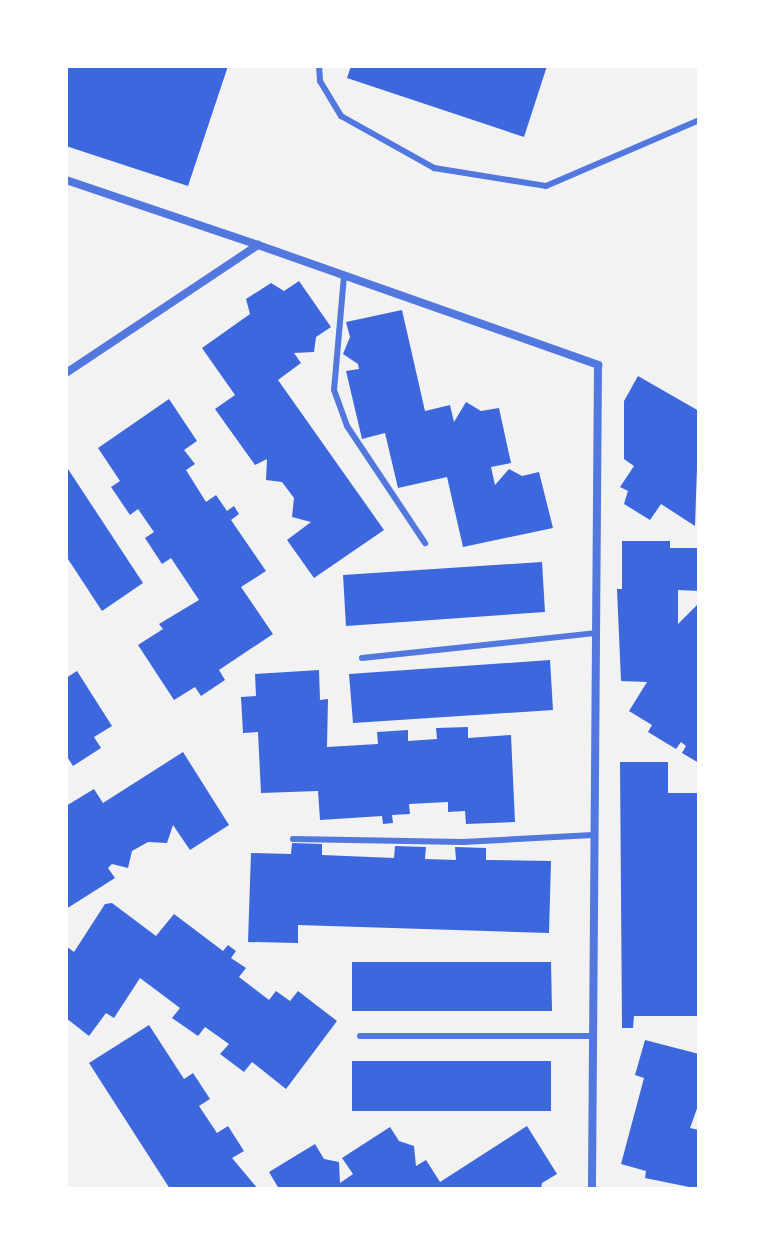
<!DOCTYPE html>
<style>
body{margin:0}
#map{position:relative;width:765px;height:1255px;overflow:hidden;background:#f2f2f2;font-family:Inter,sans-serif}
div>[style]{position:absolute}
.building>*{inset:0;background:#3d67dc}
.service>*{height:6px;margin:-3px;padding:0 3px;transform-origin:3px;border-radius:3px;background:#5277de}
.minor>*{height:8px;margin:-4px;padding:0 4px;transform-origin:4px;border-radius:4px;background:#5277de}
span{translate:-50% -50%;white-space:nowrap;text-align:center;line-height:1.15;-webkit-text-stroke:7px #fff;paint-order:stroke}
.frame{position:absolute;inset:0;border:68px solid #fff;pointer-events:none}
</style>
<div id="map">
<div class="building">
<i style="clip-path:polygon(66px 66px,228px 66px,188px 186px,66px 146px)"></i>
<i style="clip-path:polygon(351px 66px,547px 66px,524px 137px,347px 78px)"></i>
<i style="clip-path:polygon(299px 281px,331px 327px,316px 337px,314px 352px,294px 353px,301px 363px,278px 380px,384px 530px,314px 578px,287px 540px,311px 522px,292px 517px,294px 498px,282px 482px,266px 480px,267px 459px,255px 465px,215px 409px,235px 395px,202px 348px,250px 314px,246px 299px,271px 283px,284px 291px)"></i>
<i style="clip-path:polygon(402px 310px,425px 411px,450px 405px,454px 422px,466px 402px,481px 411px,499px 408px,511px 463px,491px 467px,495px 485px,509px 469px,522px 476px,539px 472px,553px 528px,463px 547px,447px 477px,398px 488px,385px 433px,362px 439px,346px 371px,359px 369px,358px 364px,343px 354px,350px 337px,346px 322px)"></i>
<i style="clip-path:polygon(638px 376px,699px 411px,695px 526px,661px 504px,650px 520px,624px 504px,628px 491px,620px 487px,634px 466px,624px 459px,624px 401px)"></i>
<i style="clip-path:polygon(169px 399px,197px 441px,184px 450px,195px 464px,186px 470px,206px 502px,216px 495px,227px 511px,234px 506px,239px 514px,231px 520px,266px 571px,241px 587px,273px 634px,219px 670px,225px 680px,201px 696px,195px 687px,174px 700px,138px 645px,163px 629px,159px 624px,199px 600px,171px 558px,162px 564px,145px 538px,154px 532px,138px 509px,130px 515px,111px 487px,120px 481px,98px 448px)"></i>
<i style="clip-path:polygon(66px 466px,143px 583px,102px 611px,66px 556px)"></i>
<i style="clip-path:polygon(622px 541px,670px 541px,670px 548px,699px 548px,699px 591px,678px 590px,678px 624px,699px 603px,699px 763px,682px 753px,686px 746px,681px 742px,676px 749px,648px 732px,652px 725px,629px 711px,647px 682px,621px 681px,617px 589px,622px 589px)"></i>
<i style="clip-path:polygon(542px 562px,545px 612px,346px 626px,343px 575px)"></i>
<i style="clip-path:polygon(550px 660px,553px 710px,353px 723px,349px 674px)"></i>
<i style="clip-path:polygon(319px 670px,320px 700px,328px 699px,327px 747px,378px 744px,377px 732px,408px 730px,408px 741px,437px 739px,436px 728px,468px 727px,468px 738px,511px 735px,515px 822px,466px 824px,465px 811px,448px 812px,448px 802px,409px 804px,410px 814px,392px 815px,393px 823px,383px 824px,382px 816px,320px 820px,318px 791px,261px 793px,258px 732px,243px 733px,241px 697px,256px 696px,255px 674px)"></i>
<i style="clip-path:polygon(77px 671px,112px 726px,94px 737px,101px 748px,73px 766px,66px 755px,66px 678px)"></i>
<i style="clip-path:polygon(183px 752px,229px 825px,190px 850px,173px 825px,167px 843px,148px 842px,132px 851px,128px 868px,112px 864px,108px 868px,115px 878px,66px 909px,66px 806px,94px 789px,103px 803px)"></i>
<i style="clip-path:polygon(620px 762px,668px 762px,668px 793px,699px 793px,699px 1016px,634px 1016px,633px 1028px,622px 1028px)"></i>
<i style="clip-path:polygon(292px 843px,322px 844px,322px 855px,394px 858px,395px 846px,426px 847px,425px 859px,456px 860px,455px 847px,486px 848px,486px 860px,551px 861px,549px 933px,298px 925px,298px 943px,248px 942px,251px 853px,291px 854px)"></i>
<i style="clip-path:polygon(112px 903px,156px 936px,174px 914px,223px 951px,228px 945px,236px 951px,231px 958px,246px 968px,239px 977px,269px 1000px,276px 991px,290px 1001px,298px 991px,337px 1021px,286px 1089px,252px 1062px,244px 1072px,220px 1054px,229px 1044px,205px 1027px,198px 1036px,172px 1018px,180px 1008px,140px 978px,114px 1018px,106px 1013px,89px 1036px,66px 1018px,66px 946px,74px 952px,105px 904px)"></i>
<i style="clip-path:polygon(352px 962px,551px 962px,552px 1011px,352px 1011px)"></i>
<i style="clip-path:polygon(149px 1025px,184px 1079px,193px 1073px,210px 1099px,199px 1106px,217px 1133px,228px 1126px,244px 1151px,232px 1158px,258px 1189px,170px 1189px,89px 1063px)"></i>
<i style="clip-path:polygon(645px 1040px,699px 1054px,699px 1103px,690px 1128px,699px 1130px,699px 1189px,645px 1178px,646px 1171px,621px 1164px,644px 1078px,635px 1075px)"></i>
<i style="clip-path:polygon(352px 1061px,551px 1061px,551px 1111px,352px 1111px)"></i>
<i style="clip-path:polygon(527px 1126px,557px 1174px,542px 1183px,541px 1189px,279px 1189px,269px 1172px,315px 1144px,324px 1159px,339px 1162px,340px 1183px,353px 1174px,342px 1158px,390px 1127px,399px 1141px,414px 1146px,416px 1166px,426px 1160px,440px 1182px)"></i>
</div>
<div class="service">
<i style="left:319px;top:66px;width:15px;rotate:86deg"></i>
<i style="left:320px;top:81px;width:41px;rotate:59deg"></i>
<i style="left:341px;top:116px;width:107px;rotate:29.2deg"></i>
<i style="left:434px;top:168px;width:113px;rotate:9.1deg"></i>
<i style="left:546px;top:186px;width:167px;rotate:-23.3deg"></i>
<i style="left:344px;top:276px;width:114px;rotate:95deg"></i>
<i style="left:334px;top:390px;width:38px;rotate:70deg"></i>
<i style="left:347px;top:426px;width:141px;rotate:56.3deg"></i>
<i style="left:362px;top:658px;width:234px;rotate:-6.1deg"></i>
<i style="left:293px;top:839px;width:170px;rotate:1deg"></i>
<i style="left:463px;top:842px;width:130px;rotate:-3.1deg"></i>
<i style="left:360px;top:1036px;width:232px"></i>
</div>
<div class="minor">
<i style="left:66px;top:180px;width:203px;rotate:18.7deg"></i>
<i style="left:66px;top:373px;width:231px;rotate:-33.7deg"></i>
<i style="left:258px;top:245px;width:361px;rotate:19.4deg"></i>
<i style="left:598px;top:365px;width:824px;rotate:90.42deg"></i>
</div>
<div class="frame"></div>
</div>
